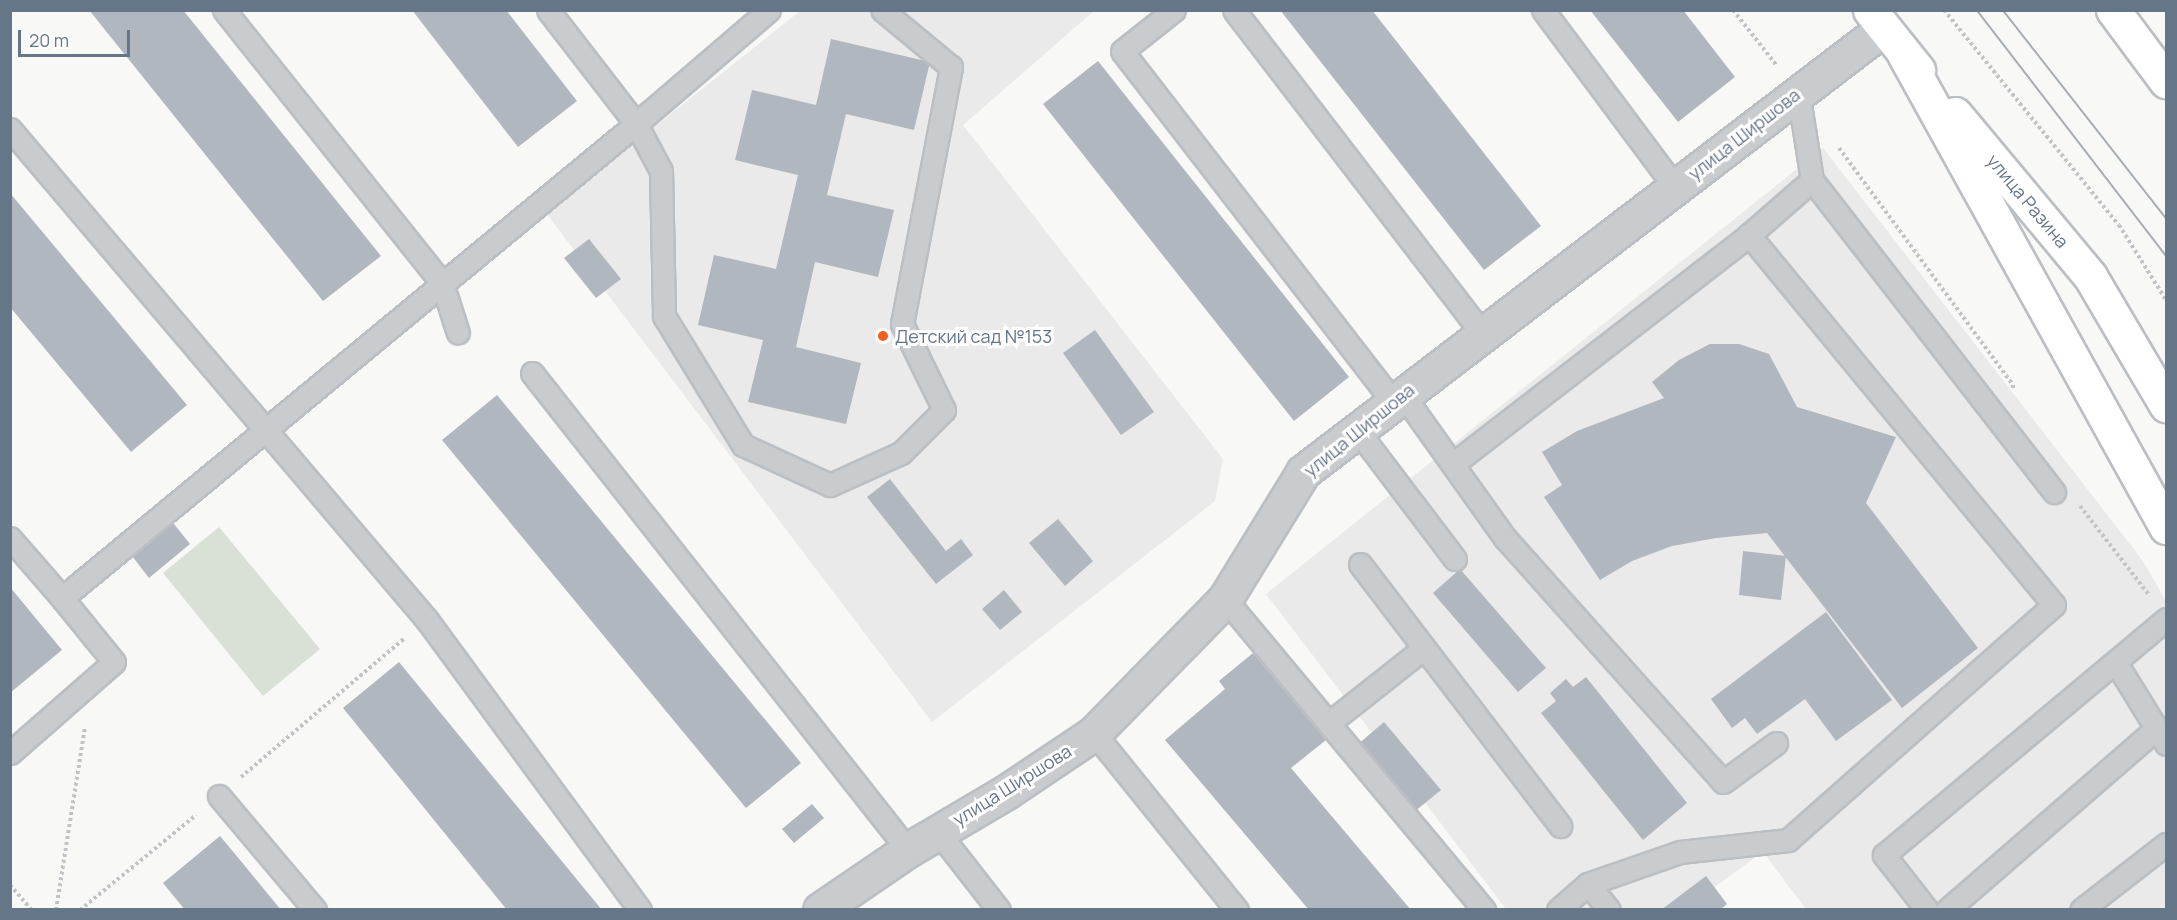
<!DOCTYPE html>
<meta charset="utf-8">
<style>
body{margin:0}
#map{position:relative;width:2177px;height:920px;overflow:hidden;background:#f8f9f6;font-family:Manrope,sans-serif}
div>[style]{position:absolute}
.built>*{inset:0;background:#e9eae9}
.green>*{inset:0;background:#d9e1d6}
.building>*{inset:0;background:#b0b7be}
.path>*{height:4px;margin-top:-2px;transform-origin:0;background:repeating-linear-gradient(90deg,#c1c3c6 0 3px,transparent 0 6px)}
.roads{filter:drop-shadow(2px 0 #bbbfc3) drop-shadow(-2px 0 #bbbfc3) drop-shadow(0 2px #bbbfc3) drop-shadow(0 -2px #bbbfc3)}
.service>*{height:21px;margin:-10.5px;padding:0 10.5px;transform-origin:10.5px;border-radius:10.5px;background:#c8cccf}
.minor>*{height:33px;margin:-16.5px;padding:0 16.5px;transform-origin:16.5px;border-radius:16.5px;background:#c8cccf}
.primary>*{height:33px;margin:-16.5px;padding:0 16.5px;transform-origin:16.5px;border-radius:16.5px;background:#fff}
.tram>*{height:1.5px;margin:-0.75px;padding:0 0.75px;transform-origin:0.75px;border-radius:0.75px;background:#a8adb4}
.dots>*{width:16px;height:16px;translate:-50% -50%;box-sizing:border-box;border:3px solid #fff;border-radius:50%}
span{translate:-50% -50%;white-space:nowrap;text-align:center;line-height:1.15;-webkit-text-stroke:6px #fff;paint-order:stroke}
.street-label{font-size:18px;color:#657689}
.poi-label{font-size:18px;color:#657689}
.left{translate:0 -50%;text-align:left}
.frame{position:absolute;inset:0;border:12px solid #657689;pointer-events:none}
.scale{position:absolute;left:18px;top:30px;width:112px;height:27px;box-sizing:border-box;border:3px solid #657689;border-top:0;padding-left:8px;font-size:18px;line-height:21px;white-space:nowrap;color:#657689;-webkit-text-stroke:4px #fff;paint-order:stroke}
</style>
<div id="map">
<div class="built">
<i style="clip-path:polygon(800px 11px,1094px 11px,963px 125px,1223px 459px,1215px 501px,932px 722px,546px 213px)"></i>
<i style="clip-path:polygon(1823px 148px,2143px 561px,2166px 601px,2166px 909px,1806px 909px,1763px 852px,1684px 909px,1506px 909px,1266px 594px)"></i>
</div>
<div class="green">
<i style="clip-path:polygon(219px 527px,320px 649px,263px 696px,163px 573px)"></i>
</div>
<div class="building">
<i style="clip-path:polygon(89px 10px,183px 10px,381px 256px,323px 301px)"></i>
<i style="clip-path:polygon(412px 10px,506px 10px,577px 101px,518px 147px)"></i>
<i style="clip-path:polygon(1280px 10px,1372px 10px,1541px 226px,1484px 270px)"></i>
<i style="clip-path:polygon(1590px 10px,1683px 10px,1735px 77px,1678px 122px)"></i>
<i style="clip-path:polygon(831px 39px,930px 62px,914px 130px,846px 114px,827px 195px,894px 210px,878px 277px,815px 262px,796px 347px,861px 363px,846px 424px,748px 402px,763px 340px,698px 325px,714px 255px,776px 269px,798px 175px,735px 160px,752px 90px,816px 105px)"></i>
<i style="clip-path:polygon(1098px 61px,1349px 377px,1294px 421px,1043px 104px)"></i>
<i style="clip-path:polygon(10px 193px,187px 405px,131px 452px,10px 307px)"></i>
<i style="clip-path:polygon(589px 239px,621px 279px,596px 298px,564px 258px)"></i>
<i style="clip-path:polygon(1095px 330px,1154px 412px,1121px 435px,1063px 353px)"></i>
<i style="clip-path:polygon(1710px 344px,1739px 344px,1769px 354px,1797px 407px,1896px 437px,1866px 503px,1978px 648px,1902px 708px,1767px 533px,1716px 538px,1672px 546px,1632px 561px,1600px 580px,1544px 497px,1562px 485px,1542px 452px,1577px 431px,1664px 398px,1652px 382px,1679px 360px)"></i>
<i style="clip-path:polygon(497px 395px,801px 763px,746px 808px,442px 440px)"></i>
<i style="clip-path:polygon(890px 479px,946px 551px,961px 539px,973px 555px,936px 584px,867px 497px)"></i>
<i style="clip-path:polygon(170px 519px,190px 544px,149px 578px,129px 552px)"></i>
<i style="clip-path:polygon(1058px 519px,1093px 561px,1065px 586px,1029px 543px)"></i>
<i style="clip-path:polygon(1743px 551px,1786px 556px,1781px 600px,1739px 595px)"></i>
<i style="clip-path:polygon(1460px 569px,1546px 668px,1518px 692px,1433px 593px)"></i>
<i style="clip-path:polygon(10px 587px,62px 650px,10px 693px)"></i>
<i style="clip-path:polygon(1004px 590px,1022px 612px,1000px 630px,982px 609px)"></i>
<i style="clip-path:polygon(1826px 612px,1892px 700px,1836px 741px,1805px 699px,1757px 734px,1745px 718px,1732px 728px,1711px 699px)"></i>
<i style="clip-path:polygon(1253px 653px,1326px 740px,1291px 768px,1411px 910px,1309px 910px,1165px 740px,1225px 689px,1219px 681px)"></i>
<i style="clip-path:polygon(399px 662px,574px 876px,602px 910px,507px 910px,343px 708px)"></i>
<i style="clip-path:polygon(1586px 677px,1687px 803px,1643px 840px,1541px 713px,1556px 701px,1550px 693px,1566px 679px,1573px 687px)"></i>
<i style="clip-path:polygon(1384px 722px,1441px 790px,1414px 812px,1357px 745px)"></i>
<i style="clip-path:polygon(812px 804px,824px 818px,794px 843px,782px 829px)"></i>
<i style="clip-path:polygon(220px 836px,245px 866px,281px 910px,185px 910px,163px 883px)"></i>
<i style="clip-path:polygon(1706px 876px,1727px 904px,1720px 910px,1661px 910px)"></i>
</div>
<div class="path">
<i style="left:1733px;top:10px;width:71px;rotate:51.8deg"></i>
<i style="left:1944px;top:10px;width:277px;rotate:50.9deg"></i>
<i style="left:2119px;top:225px;width:89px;rotate:57.9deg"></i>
<i style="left:1839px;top:148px;width:294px;rotate:53.7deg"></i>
<i style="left:2013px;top:385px;width:5px;rotate:90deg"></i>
<i style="left:2080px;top:506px;width:113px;rotate:52.2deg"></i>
<i style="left:241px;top:777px;width:214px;rotate:-40.3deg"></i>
<i style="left:10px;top:885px;width:33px;rotate:49deg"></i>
<i style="left:56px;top:910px;width:185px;rotate:-81deg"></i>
<i style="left:80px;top:910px;width:150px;rotate:-39.3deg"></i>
</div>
<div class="roads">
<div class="service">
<i style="left:224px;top:10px;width:349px;rotate:51.4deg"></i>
<i style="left:442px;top:283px;width:52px;rotate:72.3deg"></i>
<i style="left:548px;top:10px;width:144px;rotate:52.3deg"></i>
<i style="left:636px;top:124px;width:53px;rotate:62deg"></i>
<i style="left:661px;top:171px;width:145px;rotate:88.8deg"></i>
<i style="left:664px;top:316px;width:151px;rotate:58.5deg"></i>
<i style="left:743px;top:445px;width:96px;rotate:24.7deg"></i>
<i style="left:830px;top:485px;width:78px;rotate:-24.3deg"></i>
<i style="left:901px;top:453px;width:61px;rotate:-45deg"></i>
<i style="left:944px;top:410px;width:96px;rotate:-116deg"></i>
<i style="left:902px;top:324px;width:262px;rotate:-79.2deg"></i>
<i style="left:951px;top:67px;width:89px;rotate:-140.4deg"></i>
<i style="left:1174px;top:10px;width:66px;rotate:141.7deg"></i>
<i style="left:1122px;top:51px;width:443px;rotate:52.3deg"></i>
<i style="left:1234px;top:10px;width:407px;rotate:52.5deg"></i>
<i style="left:1543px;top:10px;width:221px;rotate:53.3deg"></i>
<i style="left:10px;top:129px;width:644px;rotate:49.66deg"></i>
<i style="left:427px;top:620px;width:360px;rotate:53.7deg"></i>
<i style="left:1812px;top:180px;width:395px;rotate:52.2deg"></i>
<i style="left:532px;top:373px;width:607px;rotate:51.75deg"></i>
<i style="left:1403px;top:395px;width:176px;rotate:54.5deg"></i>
<i style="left:1505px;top:538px;width:327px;rotate:48.2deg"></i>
<i style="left:1723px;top:782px;width:66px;rotate:-36.3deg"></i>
<i style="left:1357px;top:430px;width:162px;rotate:52.8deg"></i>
<i style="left:1453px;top:464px;width:374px;rotate:-37.7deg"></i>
<i style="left:1749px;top:235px;width:84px;rotate:-41.1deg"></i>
<i style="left:1812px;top:180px;width:89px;rotate:-99deg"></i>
<i style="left:10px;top:538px;width:79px;rotate:49.1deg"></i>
<i style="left:1360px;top:564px;width:330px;rotate:52.6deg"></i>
<i style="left:1225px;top:599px;width:405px;rotate:50.2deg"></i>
<i style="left:2116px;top:663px;width:95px;rotate:58.3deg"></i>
<i style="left:1329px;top:723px;width:121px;rotate:-38.3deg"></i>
<i style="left:1094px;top:733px;width:228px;rotate:51.1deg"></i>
<i style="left:10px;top:753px;width:138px;rotate:-41.2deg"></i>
<i style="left:114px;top:662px;width:82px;rotate:-129.1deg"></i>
<i style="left:62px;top:598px;width:744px;rotate:-39.55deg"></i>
<i style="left:636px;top:124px;width:175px;rotate:-40.6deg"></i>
<i style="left:219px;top:796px;width:149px;rotate:49.9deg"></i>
<i style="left:938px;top:832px;width:99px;rotate:52deg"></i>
<i style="left:1588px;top:884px;width:97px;rotate:-19.2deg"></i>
<i style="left:1680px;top:852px;width:109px;rotate:-6.3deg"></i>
<i style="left:1788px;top:840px;width:355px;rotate:-41.5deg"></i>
<i style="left:2054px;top:605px;width:480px;rotate:-129.5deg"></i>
<i style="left:1558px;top:910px;width:40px;rotate:-41deg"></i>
<i style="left:1588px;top:884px;width:33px;rotate:51deg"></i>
<i style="left:1927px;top:910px;width:70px;rotate:-128deg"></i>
<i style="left:1884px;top:855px;width:368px;rotate:-39.9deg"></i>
<i style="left:1947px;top:910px;width:276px;rotate:-40.9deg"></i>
<i style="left:2081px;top:910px;width:108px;rotate:-37.8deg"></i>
</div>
<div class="minor">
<i style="left:820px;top:910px;width:107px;rotate:-34.3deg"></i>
<i style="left:908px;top:850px;width:114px;rotate:-30.6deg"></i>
<i style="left:1006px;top:792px;width:106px;rotate:-33.8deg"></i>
<i style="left:1094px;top:733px;width:187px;rotate:-45.6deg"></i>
<i style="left:1225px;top:599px;width:149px;rotate:-58.4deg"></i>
<i style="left:1303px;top:472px;width:731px;rotate:-37.39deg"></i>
</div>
<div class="primary">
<i style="left:1870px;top:10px;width:77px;rotate:51.3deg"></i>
<i style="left:2113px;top:10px;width:89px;rotate:53.3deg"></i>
<i style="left:1904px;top:54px;width:541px;rotate:61.02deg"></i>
<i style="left:1955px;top:114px;width:211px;rotate:50.2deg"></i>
<i style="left:2090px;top:276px;width:150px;rotate:59.5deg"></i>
</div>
</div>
<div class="tram">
<i style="left:1977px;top:10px;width:309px;rotate:52.4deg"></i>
<i style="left:2003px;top:10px;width:264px;rotate:51.9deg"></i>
</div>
<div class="dots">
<i style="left:883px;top:336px;background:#f1611d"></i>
</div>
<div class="street-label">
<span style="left:1744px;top:134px;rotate:-38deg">улица Ширшова</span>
<span style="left:2028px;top:201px;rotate:50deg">улица Разина</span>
<span style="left:1359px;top:430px;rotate:-39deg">улица Ширшова</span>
<span style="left:1012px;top:785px;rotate:-32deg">улица Ширшова</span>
</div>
<div class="poi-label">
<span class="left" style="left:895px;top:336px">Детский сад №153</span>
</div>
<div class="frame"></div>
<div class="scale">20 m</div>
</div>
